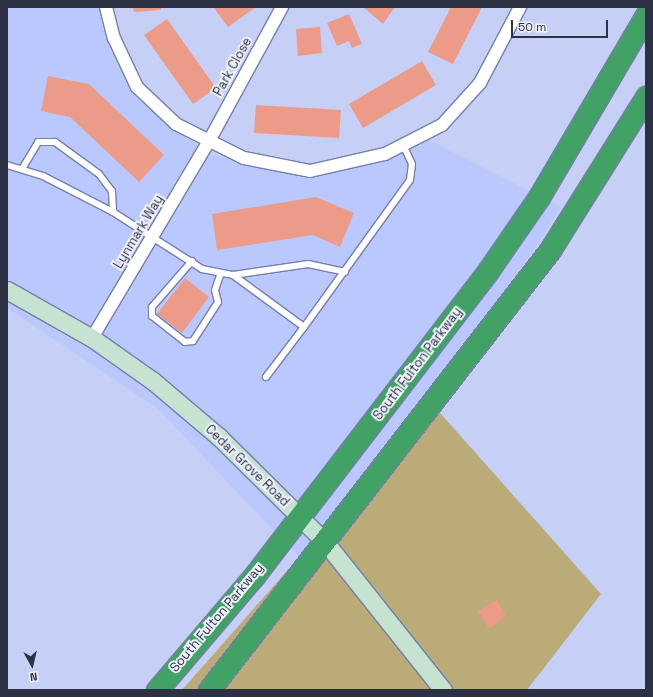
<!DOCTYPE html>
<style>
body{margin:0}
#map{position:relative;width:653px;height:697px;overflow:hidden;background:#c6d0f6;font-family:"Space Grotesk",sans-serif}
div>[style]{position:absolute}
.built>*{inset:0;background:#bac8fe}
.green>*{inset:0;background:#baab79}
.building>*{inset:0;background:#ec9b89}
.roads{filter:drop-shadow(1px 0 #747fab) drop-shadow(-1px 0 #747fab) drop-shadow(0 1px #747fab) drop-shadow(0 -1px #747fab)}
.lane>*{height:6px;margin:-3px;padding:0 3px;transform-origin:3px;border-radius:3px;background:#fff}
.street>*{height:12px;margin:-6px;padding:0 6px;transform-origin:6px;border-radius:6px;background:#fff}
.secondary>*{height:17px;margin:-8.5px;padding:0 8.5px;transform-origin:8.5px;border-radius:8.5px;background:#c6e3d1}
.highway>*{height:21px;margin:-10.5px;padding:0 10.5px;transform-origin:10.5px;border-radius:10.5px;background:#42a165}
span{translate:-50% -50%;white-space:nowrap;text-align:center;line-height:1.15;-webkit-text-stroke:4px #f0f2fc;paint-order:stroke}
.street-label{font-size:13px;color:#2c3144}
.frame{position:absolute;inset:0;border:8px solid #2c3144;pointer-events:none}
.north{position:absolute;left:12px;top:645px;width:40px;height:40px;-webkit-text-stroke:3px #f0f2fc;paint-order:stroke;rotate:172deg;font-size:11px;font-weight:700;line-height:16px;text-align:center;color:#2c3144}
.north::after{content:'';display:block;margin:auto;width:14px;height:18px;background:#2c3144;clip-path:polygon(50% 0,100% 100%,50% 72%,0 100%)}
.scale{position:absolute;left:511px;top:20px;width:97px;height:18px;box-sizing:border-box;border:2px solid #2c3144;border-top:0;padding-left:5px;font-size:12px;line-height:14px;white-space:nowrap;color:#2c3144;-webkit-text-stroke:3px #f0f2fc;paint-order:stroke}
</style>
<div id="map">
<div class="built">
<i style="clip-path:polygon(7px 7px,99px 7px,147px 94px,206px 155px,325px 168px,423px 137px,561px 207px,433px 405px,299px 557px,158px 409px,7px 308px)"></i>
</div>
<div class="green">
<i style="clip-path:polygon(433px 405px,601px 594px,527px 690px,182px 690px)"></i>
</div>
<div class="building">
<i style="clip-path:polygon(133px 7px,161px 7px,161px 10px,134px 12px)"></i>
<i style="clip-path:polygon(256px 7px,228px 27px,214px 8px,215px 7px)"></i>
<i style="clip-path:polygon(363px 7px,395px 7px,383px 24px)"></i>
<i style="clip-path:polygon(451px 7px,482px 7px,453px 64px,428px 52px)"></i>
<i style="clip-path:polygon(349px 14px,362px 44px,352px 48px,349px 41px,337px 46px,327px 23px)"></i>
<i style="clip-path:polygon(167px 19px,216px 88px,193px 104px,144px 35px)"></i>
<i style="clip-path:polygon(320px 27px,322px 53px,298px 56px,296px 29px)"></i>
<i style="clip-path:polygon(422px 61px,436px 85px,363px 128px,349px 104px)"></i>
<i style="clip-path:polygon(48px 76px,89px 84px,164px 155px,139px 182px,70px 117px,41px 111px)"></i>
<i style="clip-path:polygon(256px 105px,341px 110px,339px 138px,254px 133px)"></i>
<i style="clip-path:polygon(316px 197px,354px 213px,340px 247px,313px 235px,217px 250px,212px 214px)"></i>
<i style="clip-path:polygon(185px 278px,209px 297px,182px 333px,157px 314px)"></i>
<i style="clip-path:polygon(497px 600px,506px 616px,489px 629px,478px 611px)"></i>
</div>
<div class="roads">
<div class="lane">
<i style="left:7px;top:165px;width:38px;rotate:17deg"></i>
<i style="left:43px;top:176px;width:79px;rotate:27.2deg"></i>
<i style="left:113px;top:212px;width:106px;rotate:32.6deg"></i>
<i style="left:202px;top:269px;width:32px;rotate:11deg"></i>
<i style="left:233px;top:275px;width:88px;rotate:36.2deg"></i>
<i style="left:304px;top:327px;width:63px;rotate:127.2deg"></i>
<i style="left:22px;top:169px;width:31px;rotate:-59deg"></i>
<i style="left:38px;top:142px;width:17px"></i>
<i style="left:55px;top:142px;width:54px;rotate:36deg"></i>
<i style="left:99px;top:174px;width:21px;rotate:53deg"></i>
<i style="left:112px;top:191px;width:21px;rotate:87deg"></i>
<i style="left:192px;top:261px;width:61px;rotate:131deg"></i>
<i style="left:152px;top:307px;width:9px;rotate:90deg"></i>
<i style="left:152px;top:316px;width:42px;rotate:38.2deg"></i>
<i style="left:185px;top:342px;width:8px;rotate:-7deg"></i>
<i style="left:193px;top:341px;width:46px;rotate:-57.3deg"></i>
<i style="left:218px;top:302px;width:12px;rotate:-104deg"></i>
<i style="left:215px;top:290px;width:18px;rotate:-71deg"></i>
<i style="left:233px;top:275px;width:76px;rotate:-8.3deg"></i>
<i style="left:308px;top:264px;width:38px;rotate:12deg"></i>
<i style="left:304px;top:327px;width:181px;rotate:-54.2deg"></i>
<i style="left:410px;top:180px;width:16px;rotate:-83deg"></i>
<i style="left:412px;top:164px;width:21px;rotate:-115deg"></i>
</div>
<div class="street">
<i style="left:106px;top:7px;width:32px;rotate:76deg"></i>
<i style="left:114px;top:38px;width:54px;rotate:64.9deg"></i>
<i style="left:137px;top:87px;width:54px;rotate:43.5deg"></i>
<i style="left:176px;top:124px;width:76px;rotate:26.6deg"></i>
<i style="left:244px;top:158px;width:67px;rotate:11.1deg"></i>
<i style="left:310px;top:171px;width:77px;rotate:-12.8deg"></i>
<i style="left:385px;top:154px;width:64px;rotate:-27deg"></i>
<i style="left:442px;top:125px;width:57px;rotate:-47.9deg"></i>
<i style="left:480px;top:83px;width:86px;rotate:-62.2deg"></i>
<i style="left:92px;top:338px;width:229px;rotate:-59.3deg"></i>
<i style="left:209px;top:141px;width:153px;rotate:-61.4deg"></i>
</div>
<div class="secondary">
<i style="left:7px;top:290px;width:98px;rotate:29.5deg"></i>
<i style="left:92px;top:338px;width:75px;rotate:35.2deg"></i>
<i style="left:153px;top:381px;width:87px;rotate:40.3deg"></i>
<i style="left:219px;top:437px;width:151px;rotate:44.7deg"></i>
<i style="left:326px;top:543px;width:188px;rotate:51.5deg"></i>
</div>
<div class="highway">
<i style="left:157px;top:690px;width:150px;rotate:-49.6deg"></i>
<i style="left:254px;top:576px;width:384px;rotate:-52.5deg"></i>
<i style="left:488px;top:271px;width:90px;rotate:-55.4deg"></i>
<i style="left:539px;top:197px;width:211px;rotate:-59.5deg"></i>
<i style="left:209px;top:690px;width:557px;rotate:-52.22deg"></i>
<i style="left:550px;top:250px;width:181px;rotate:-57.9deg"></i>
</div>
</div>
<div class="street-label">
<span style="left:233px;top:67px;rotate:-61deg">Park Close</span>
<span style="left:139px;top:232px;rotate:-59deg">Lynmark Way</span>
<span style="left:418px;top:364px;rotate:-53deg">South Fulton Parkway</span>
<span style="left:247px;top:466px;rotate:44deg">Cedar Grove Road</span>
<span style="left:217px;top:618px;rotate:-50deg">South Fulton Parkway</span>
</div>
<div class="frame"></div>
<div class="north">N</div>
<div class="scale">50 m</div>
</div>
